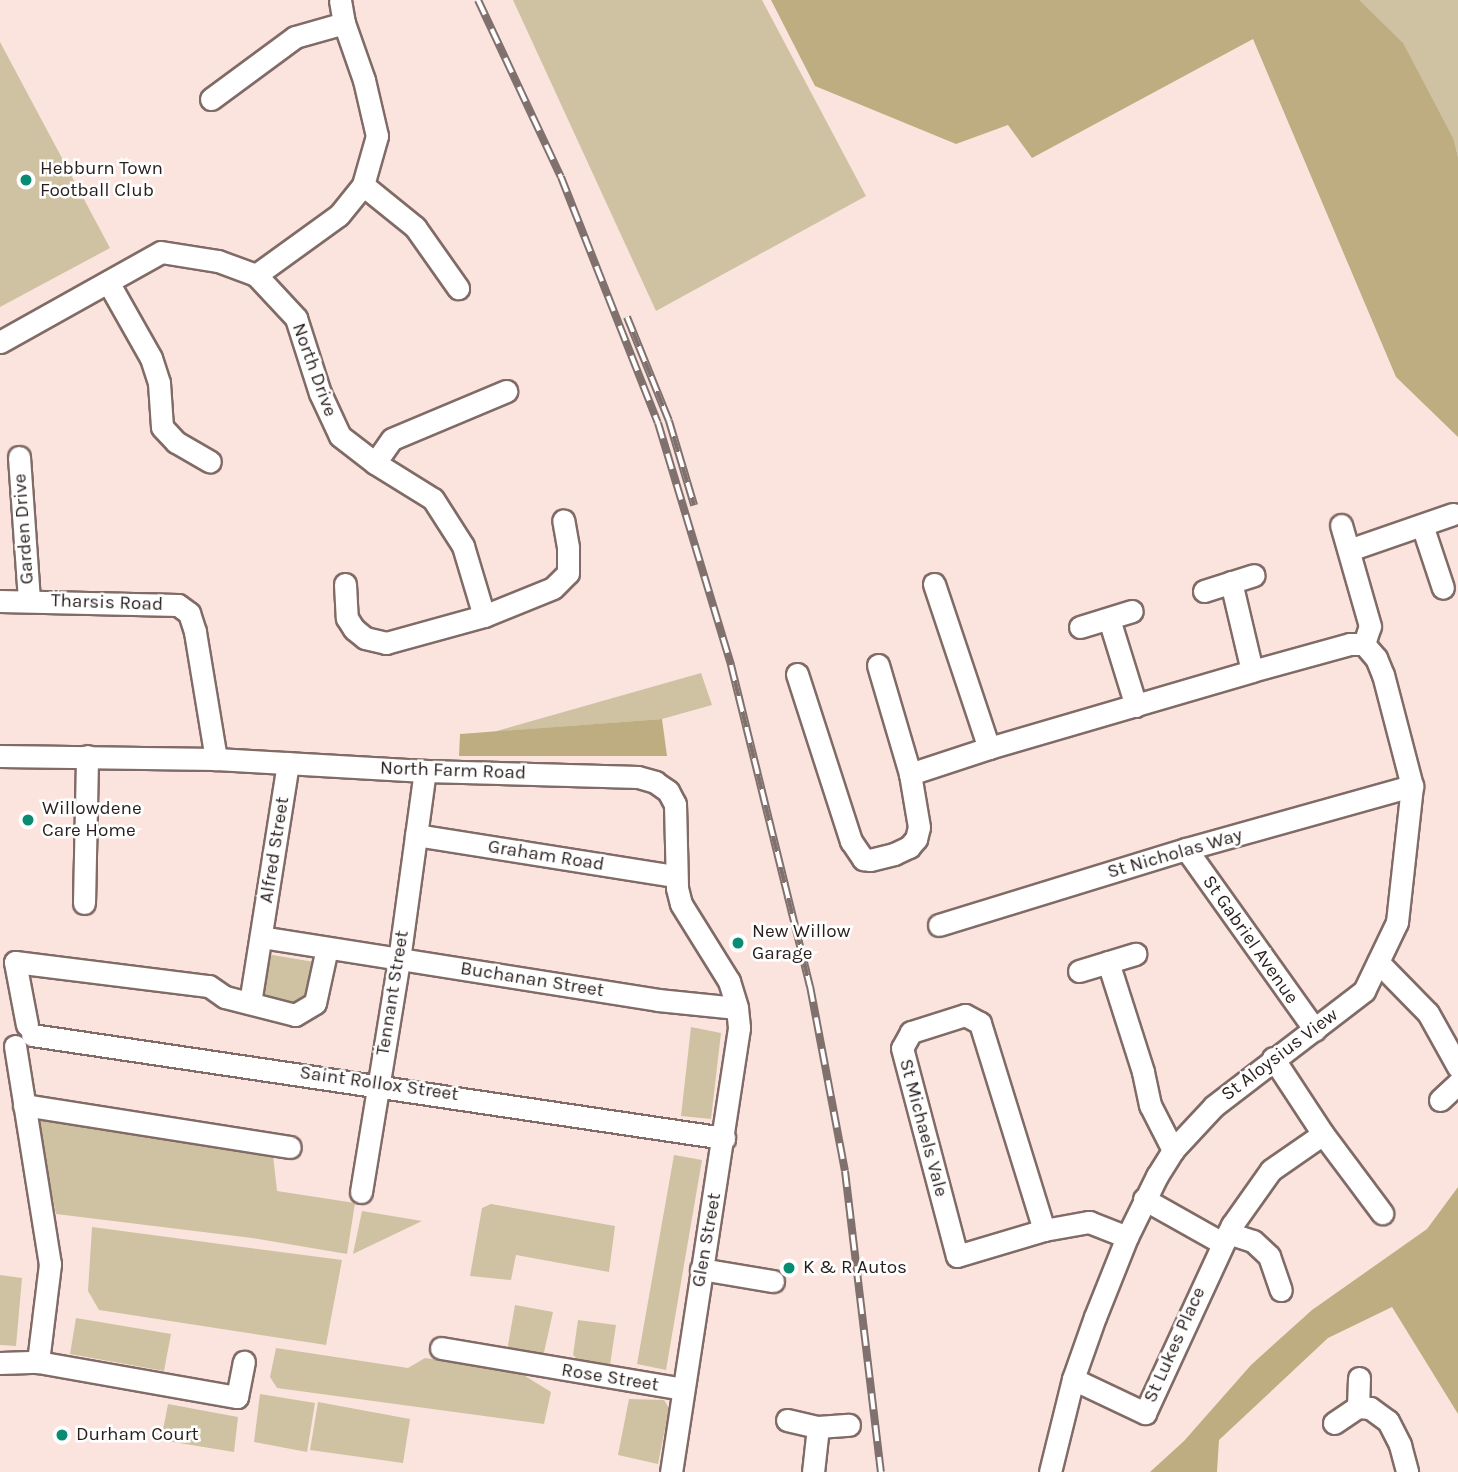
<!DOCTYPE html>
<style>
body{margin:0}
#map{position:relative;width:1458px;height:1472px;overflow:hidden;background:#fce4de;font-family:Karla,sans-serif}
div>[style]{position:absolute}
.green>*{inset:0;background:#cec2a2}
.forest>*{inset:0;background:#bead81}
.roads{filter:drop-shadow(2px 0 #806b66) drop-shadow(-2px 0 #806b66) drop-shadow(0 2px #806b66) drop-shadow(0 -2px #806b66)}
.minor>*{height:21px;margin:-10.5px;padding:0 10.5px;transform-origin:10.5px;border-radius:10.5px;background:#fff}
.rail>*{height:8px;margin-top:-4px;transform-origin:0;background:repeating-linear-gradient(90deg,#fff 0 16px,#80716e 0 32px);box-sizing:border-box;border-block:2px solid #80716e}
.dots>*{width:19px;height:19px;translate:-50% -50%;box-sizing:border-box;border:4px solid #fff;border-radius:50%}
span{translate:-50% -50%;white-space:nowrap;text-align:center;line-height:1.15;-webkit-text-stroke:5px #fff;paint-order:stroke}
.poi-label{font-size:19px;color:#281f1d}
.left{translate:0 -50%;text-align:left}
.street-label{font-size:19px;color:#281f1d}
</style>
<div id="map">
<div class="green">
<i style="clip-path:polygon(513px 0,762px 0,866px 196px,656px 311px)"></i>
<i style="clip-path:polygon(1356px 0,1458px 0,1458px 157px,1454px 140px)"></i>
<i style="clip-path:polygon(0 42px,110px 248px,0 307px)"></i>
<i style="clip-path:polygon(701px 673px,712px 705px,662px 719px,493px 732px)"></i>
<i style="clip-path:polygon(267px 954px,314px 962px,308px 995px,301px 1001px,292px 1004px,267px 997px,263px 992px,261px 987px)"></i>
<i style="clip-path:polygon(691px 1027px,721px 1033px,711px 1119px,681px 1116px)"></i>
<i style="clip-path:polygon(37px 1118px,273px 1155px,277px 1191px,355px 1203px,347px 1254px,252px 1238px,56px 1214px)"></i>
<i style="clip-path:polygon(674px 1155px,702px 1160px,666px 1370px,637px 1364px)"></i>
<i style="clip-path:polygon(491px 1204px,615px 1226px,609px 1272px,516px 1255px,511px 1280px,470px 1276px,482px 1208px)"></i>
<i style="clip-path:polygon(362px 1211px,422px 1221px,353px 1254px)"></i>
<i style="clip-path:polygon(92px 1227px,342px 1260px,326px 1345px,99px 1310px,88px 1291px)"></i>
<i style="clip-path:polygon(0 1275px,22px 1278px,16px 1346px,0 1345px)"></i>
<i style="clip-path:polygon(515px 1305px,553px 1312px,543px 1357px,507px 1351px)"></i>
<i style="clip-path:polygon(76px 1318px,171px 1334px,164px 1371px,70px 1354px)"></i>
<i style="clip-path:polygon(578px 1320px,616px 1325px,610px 1365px,581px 1363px,573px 1355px)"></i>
<i style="clip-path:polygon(276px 1348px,408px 1368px,425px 1358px,517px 1371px,551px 1392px,544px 1424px,277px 1388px,270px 1377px)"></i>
<i style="clip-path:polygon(260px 1394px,315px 1403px,307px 1452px,254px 1442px)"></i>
<i style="clip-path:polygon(629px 1399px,664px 1400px,669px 1408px,658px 1464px,618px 1455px)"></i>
<i style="clip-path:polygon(318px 1402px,410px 1419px,403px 1463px,310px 1450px)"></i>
<i style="clip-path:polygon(168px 1404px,238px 1417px,234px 1452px,161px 1440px)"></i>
</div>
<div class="forest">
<i style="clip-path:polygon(771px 0,1359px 0,1403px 43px,1454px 140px,1458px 157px,1458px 437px,1396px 377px,1253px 39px,1032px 158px,1008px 125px,956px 144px,815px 86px)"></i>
<i style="clip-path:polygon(662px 719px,667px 756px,459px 756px,460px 734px)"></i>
<i style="clip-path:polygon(1458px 1187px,1458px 1414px,1392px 1307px,1328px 1338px,1219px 1440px,1217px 1472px,1150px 1472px,1184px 1441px,1251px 1365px,1312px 1310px,1427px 1229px)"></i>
</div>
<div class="roads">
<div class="minor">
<i style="left:211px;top:99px;width:104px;rotate:-36.4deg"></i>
<i style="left:295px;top:37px;width:51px;rotate:-15.9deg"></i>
<i style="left:363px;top:185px;width:67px;rotate:38.9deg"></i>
<i style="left:415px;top:227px;width:75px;rotate:54.8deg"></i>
<i style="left:256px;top:275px;width:102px;rotate:-35.9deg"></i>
<i style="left:339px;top:215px;width:38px;rotate:-51deg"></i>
<i style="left:363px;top:185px;width:51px;rotate:-74.1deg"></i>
<i style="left:377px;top:136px;width:57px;rotate:-103.1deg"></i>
<i style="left:364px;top:80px;width:60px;rotate:-109.3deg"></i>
<i style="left:344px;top:23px;width:23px;rotate:-100deg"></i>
<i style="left:108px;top:282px;width:87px;rotate:60.5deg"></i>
<i style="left:151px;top:358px;width:26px;rotate:72deg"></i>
<i style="left:159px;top:383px;width:44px;rotate:86.1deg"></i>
<i style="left:162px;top:427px;width:21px;rotate:47deg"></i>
<i style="left:176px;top:442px;width:39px;rotate:30deg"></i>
<i style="left:0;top:342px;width:184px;rotate:-29.2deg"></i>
<i style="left:161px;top:252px;width:58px;rotate:9deg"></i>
<i style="left:218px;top:261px;width:40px;rotate:20.2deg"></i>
<i style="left:256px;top:275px;width:59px;rotate:47.1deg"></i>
<i style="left:296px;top:318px;width:79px;rotate:72.3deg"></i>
<i style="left:320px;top:393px;width:47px;rotate:65.1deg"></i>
<i style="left:340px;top:436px;width:44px;rotate:37.6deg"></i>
<i style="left:375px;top:463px;width:68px;rotate:31.8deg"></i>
<i style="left:433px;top:499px;width:56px;rotate:57.4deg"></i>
<i style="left:463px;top:546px;width:73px;rotate:73.3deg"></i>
<i style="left:19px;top:457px;width:143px;rotate:86deg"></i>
<i style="left:375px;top:463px;width:29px;rotate:-55deg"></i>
<i style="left:392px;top:439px;width:124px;rotate:-22.8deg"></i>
<i style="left:1422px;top:525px;width:66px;rotate:71.6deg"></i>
<i style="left:1349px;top:550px;width:110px;rotate:-19.1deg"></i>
<i style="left:1231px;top:582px;width:91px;rotate:76.7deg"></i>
<i style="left:345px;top:584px;width:34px;rotate:87deg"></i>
<i style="left:347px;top:618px;width:13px;rotate:58deg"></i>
<i style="left:354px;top:629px;width:14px;rotate:39deg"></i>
<i style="left:365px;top:638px;width:22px;rotate:13deg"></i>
<i style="left:386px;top:643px;width:102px;rotate:-15.4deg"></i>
<i style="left:484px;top:616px;width:74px;rotate:-22.1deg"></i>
<i style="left:553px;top:588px;width:21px;rotate:-45deg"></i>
<i style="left:568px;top:573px;width:26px;rotate:-90deg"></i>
<i style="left:568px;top:547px;width:27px;rotate:-100deg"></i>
<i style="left:934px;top:584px;width:173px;rotate:71.5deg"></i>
<i style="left:989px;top:748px;width:274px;rotate:-16.3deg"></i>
<i style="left:1252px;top:671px;width:102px;rotate:-15.4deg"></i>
<i style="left:1350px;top:644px;width:14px"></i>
<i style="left:1204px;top:591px;width:52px;rotate:-17.7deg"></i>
<i style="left:0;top:601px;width:178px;rotate:1.3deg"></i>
<i style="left:178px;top:605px;width:14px;rotate:36deg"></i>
<i style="left:189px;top:613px;width:20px;rotate:72deg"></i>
<i style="left:195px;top:632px;width:129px;rotate:80.6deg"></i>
<i style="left:1109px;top:619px;width:91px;rotate:72.8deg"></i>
<i style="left:1080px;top:627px;width:54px;rotate:-17.1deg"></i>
<i style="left:878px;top:665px;width:114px;rotate:73.6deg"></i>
<i style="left:910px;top:774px;width:83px;rotate:-18.2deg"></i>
<i style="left:797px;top:674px;width:176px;rotate:72.1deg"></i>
<i style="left:851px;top:841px;width:22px;rotate:56deg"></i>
<i style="left:863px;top:859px;width:7px;rotate:8deg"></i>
<i style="left:870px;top:860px;width:25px;rotate:-14deg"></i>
<i style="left:894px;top:854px;width:17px;rotate:-25deg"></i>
<i style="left:909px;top:847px;width:11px;rotate:-49deg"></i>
<i style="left:916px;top:839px;width:12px;rotate:-76deg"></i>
<i style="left:919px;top:827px;width:54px;rotate:-99.6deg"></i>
<i style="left:0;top:756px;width:216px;rotate:0.8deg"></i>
<i style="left:216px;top:759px;width:209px;rotate:3.3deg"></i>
<i style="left:425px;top:771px;width:213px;rotate:1.6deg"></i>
<i style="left:638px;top:777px;width:18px;rotate:16deg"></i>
<i style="left:655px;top:782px;width:16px;rotate:35deg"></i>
<i style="left:668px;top:791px;width:15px;rotate:62deg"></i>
<i style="left:675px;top:804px;width:84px;rotate:88.6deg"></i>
<i style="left:677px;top:888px;width:16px;rotate:76deg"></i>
<i style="left:681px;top:904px;width:91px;rotate:58.1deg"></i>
<i style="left:729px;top:981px;width:28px;rotate:73deg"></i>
<i style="left:737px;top:1008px;width:20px;rotate:84deg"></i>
<i style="left:739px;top:1028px;width:449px;rotate:98.7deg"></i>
<i style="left:416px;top:835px;width:263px;rotate:9deg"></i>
<i style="left:1186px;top:849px;width:222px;rotate:54.5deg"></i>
<i style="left:84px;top:903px;width:147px;rotate:-88.8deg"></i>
<i style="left:939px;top:925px;width:258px;rotate:-17.1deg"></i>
<i style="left:1186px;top:849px;width:235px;rotate:-15.6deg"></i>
<i style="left:261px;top:937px;width:402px;rotate:9deg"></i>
<i style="left:658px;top:1000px;width:79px;rotate:5.8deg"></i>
<i style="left:1108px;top:962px;width:115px;rotate:72.3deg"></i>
<i style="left:1143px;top:1072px;width:34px;rotate:78deg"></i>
<i style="left:1150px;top:1105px;width:51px;rotate:62.9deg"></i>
<i style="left:1378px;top:962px;width:71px;rotate:45.6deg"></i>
<i style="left:1428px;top:1013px;width:62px;rotate:60.9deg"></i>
<i style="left:1079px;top:971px;width:59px;rotate:-16.9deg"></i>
<i style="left:250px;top:1003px;width:243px;rotate:-81deg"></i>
<i style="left:27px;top:1025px;width:64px;rotate:-100.8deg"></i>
<i style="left:15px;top:962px;width:195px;rotate:7.1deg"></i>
<i style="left:209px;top:986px;width:19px;rotate:35deg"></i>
<i style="left:225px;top:997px;width:72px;rotate:14.4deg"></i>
<i style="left:295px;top:1015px;width:23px;rotate:-31deg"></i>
<i style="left:315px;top:1003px;width:56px;rotate:-77.7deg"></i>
<i style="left:32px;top:1035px;width:700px;rotate:8.47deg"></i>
<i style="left:15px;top:1046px;width:221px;rotate:80.9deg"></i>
<i style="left:50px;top:1264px;width:99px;rotate:97deg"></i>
<i style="left:1440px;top:1100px;width:25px;rotate:-43deg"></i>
<i style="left:24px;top:1105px;width:269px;rotate:9deg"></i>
<i style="left:1323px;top:1134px;width:99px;rotate:53.2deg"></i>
<i style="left:361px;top:1192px;width:235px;rotate:-80.7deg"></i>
<i style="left:399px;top:960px;width:191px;rotate:-82.2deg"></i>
<i style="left:1144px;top:1199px;width:90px;rotate:29.4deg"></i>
<i style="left:1044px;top:1230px;width:217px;rotate:-107.2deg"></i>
<i style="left:980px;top:1023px;width:17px;rotate:-152deg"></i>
<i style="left:965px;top:1015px;width:57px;rotate:162.5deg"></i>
<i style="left:911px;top:1032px;width:18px;rotate:119deg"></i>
<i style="left:902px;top:1048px;width:215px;rotate:75.2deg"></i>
<i style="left:957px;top:1256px;width:91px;rotate:-16.6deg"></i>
<i style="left:1044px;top:1230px;width:46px;rotate:-10.1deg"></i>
<i style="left:1089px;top:1222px;width:41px;rotate:21.5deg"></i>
<i style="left:1228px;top:1233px;width:26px;rotate:18deg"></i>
<i style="left:1253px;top:1241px;width:22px;rotate:43deg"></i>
<i style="left:1269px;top:1256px;width:36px;rotate:71deg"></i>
<i style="left:701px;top:1269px;width:73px;rotate:9.5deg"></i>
<i style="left:441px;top:1348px;width:245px;rotate:9.6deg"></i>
<i style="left:0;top:1363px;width:38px;rotate:-2deg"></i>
<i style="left:38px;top:1362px;width:202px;rotate:10deg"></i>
<i style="left:237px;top:1397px;width:36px;rotate:-79deg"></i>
<i style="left:1073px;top:1379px;width:80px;rotate:25.3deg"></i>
<i style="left:1145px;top:1413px;width:207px;rotate:-65.2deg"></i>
<i style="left:1232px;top:1225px;width:67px;rotate:-54.7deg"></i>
<i style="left:1271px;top:1170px;width:63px;rotate:-34.7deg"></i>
<i style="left:1323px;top:1134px;width:91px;rotate:-123.3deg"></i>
<i style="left:1358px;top:1407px;width:29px;rotate:-88deg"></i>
<i style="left:787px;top:1420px;width:32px;rotate:13deg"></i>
<i style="left:818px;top:1427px;width:45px;rotate:96.3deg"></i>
<i style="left:1334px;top:1423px;width:29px;rotate:-34deg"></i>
<i style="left:1358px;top:1407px;width:12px;rotate:5deg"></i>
<i style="left:1370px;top:1408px;width:22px;rotate:36deg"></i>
<i style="left:1388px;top:1421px;width:27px;rotate:63deg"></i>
<i style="left:1400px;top:1445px;width:28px;rotate:75deg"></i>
<i style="left:818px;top:1427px;width:31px;rotate:-4deg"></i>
<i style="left:1050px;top:1472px;width:96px;rotate:-76.1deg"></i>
<i style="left:1073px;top:1379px;width:66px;rotate:-70.5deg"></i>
<i style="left:1095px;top:1317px;width:86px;rotate:-68.2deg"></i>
<i style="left:1127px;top:1237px;width:68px;rotate:-63.8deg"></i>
<i style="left:1157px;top:1176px;width:31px;rotate:-58deg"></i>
<i style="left:1173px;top:1150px;width:60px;rotate:-47deg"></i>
<i style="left:1214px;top:1106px;width:189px;rotate:-37.5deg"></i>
<i style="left:1364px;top:991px;width:76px;rotate:-64.4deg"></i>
<i style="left:1397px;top:922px;width:137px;rotate:-83.7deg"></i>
<i style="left:1412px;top:786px;width:115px;rotate:-104.6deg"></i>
<i style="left:1383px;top:675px;width:18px;rotate:-112deg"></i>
<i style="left:1376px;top:658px;width:18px;rotate:-131deg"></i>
<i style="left:1364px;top:644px;width:19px;rotate:-72deg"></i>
<i style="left:1370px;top:626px;width:105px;rotate:-106deg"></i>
</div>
</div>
<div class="rail">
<i style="left:478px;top:0;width:195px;rotate:64.9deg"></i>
<i style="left:561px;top:177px;width:264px;rotate:68.5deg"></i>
<i style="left:658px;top:423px;width:253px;rotate:73.2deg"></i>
<i style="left:731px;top:665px;width:331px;rotate:76.2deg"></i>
<i style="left:810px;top:986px;width:188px;rotate:79.3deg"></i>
<i style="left:845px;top:1171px;width:303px;rotate:83.2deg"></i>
<i style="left:627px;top:317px;width:112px;rotate:68deg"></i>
<i style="left:669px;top:421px;width:88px;rotate:73.4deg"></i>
</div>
<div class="dots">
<i style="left:26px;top:180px;background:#0a8c72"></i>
<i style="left:28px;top:820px;background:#0a8c72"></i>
<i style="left:738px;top:943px;background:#0a8c72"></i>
<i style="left:789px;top:1268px;background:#0a8c72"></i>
<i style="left:62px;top:1435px;background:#0a8c72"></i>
</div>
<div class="poi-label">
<span class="left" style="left:40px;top:180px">Hebburn Town<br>Football Club</span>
<span class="left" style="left:42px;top:820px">Willowdene<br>Care Home</span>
<span class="left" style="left:752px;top:943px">New Willow<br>Garage</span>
<span class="left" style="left:803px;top:1268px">K &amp; R Autos</span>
<span class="left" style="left:76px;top:1435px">Durham Court</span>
</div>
<div class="street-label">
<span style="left:314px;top:370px;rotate:70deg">North Drive</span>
<span style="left:24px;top:529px;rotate:-94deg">Garden Drive</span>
<span style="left:107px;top:603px;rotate:2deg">Tharsis Road</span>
<span style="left:453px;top:771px;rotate:2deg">North Farm Road</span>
<span style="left:275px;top:850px;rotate:-81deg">Alfred Street</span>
<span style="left:1175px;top:854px;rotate:-16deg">St Nicholas Way</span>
<span style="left:546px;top:856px;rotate:9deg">Graham Road</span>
<span style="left:1250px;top:940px;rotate:55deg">St Gabriel Avenue</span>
<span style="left:532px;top:980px;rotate:9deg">Buchanan Street</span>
<span style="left:393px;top:993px;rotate:-81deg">Tennant Street</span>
<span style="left:1280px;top:1055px;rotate:-37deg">St Aloysius View</span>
<span style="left:379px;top:1084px;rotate:8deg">Saint Rollox Street</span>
<span style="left:923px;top:1128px;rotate:75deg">St Michaels Vale</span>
<span style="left:707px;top:1240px;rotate:-80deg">Glen Street</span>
<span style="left:1175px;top:1345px;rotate:-66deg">St Lukes Place</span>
<span style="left:610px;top:1378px;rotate:9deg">Rose Street</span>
</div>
</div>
